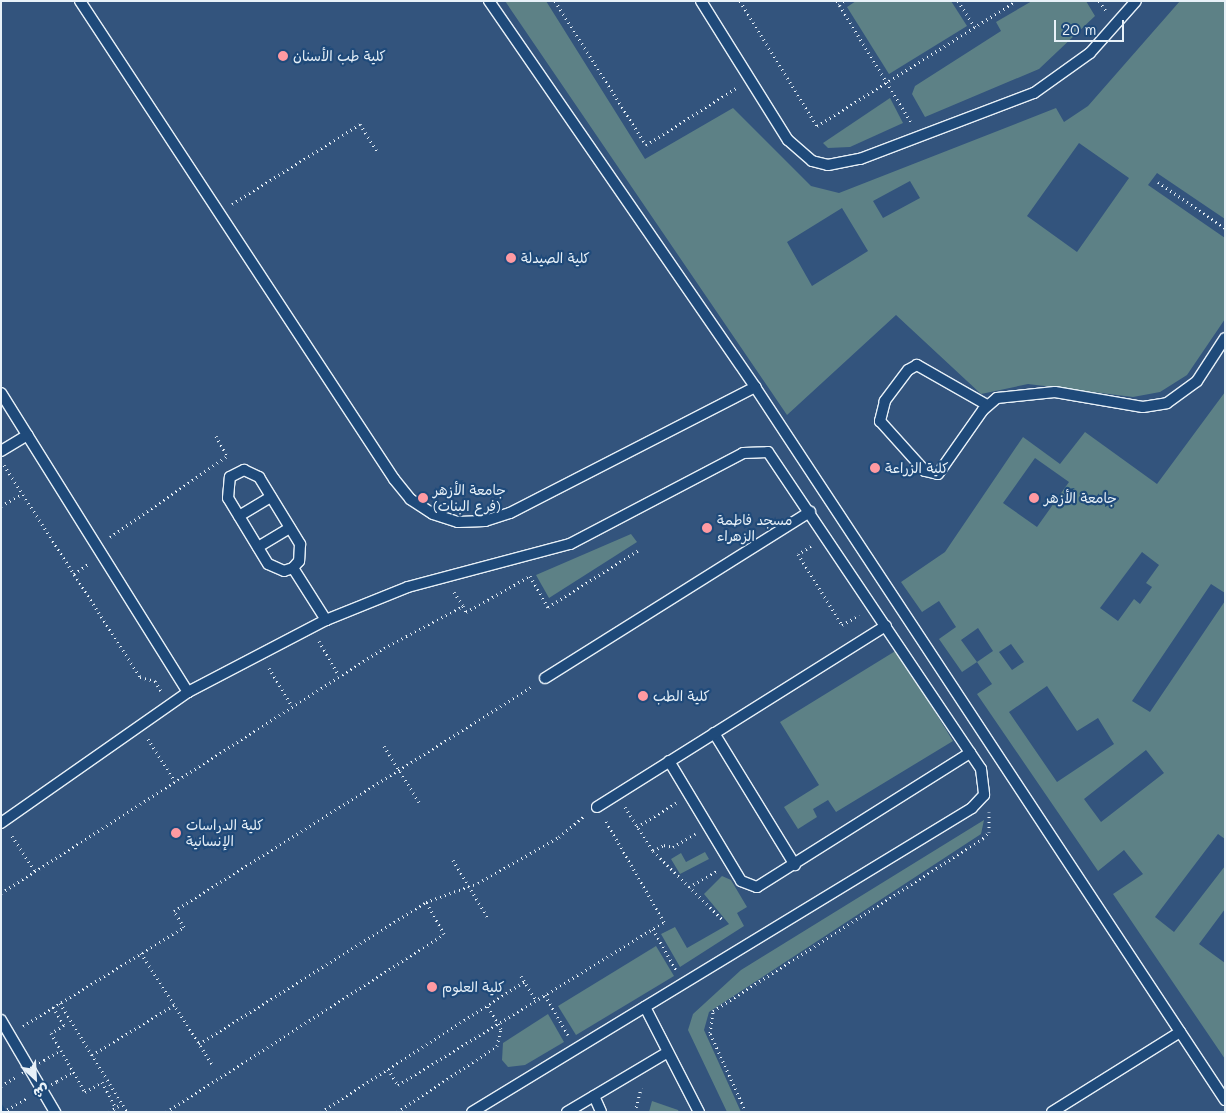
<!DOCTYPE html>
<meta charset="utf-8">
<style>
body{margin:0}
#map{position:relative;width:1226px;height:1113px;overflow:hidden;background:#1f4a7a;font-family:Mali,"Playpen Sans Arabic",sans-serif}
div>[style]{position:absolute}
.built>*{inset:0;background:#33547d}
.green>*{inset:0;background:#5d8186}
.path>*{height:3px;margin-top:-1.5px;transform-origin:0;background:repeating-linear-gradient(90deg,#e8f1f8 0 1px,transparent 0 5px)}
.roads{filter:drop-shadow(1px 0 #e8f1f8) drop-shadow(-1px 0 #e8f1f8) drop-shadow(0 1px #e8f1f8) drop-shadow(0 -1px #e8f1f8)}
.lane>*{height:10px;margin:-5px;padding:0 5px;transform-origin:5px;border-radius:5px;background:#1f4a7a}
.path-bridge>*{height:3px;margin-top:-1.5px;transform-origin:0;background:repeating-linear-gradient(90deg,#e8f1f8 0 1px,transparent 0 5px)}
.dots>*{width:14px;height:14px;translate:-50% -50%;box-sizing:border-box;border:2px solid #1f4a7a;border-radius:50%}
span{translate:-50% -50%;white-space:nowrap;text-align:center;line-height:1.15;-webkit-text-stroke:4.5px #1f4a7a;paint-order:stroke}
.poi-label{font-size:14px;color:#e8f1f8}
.left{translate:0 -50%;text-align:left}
.frame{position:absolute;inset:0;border:2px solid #e8f1f8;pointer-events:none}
.north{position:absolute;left:10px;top:1053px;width:50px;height:50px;-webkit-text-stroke:4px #1f4a7a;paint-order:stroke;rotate:155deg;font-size:14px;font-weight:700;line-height:20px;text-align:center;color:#e8f1f8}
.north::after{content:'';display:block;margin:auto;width:18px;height:22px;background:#e8f1f8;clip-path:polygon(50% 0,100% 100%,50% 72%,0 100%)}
.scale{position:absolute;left:1054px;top:20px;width:70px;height:22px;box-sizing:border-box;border:2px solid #e8f1f8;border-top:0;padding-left:6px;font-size:15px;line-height:18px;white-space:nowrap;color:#e8f1f8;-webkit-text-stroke:4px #1f4a7a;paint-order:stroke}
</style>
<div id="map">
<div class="built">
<i style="clip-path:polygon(1px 1px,1225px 1px,1225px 1112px,7px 1112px,1px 1103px)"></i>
</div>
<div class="green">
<i style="clip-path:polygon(evenodd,505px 1px,546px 1px,645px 159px,733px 108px,811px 186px,839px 193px,1056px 108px,1064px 122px,1088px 106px,1180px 1px,1225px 1px,1225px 219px,1157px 173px,1148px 185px,1225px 238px,1225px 319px,1187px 375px,1160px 392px,1133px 397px,1028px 384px,981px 394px,896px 315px,787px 415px,505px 1px,1079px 143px,1129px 178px,1077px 252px,1027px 216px,1079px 143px,505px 1px,910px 181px,920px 198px,883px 218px,873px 201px,910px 181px,505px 1px,842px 208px,868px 251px,812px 286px,787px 242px,842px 208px)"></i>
<i style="clip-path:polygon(856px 1px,951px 1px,967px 26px,889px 74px,847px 7px)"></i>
<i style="clip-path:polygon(1032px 1px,1086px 1px,1095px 16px,1039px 69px,925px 117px,912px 94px,915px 86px,1001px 31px,996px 22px)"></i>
<i style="clip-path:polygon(890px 98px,903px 123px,850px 147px,828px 148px,823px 143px)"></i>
<i style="clip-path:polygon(evenodd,1225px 392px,1225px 593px,1211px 584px,1132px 701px,1150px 712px,1225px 601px,1225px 839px,1218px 834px,1155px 917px,1174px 932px,1225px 866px,1225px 909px,1199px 944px,1225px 963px,1225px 1059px,1113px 894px,1143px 874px,1124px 850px,1098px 871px,977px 694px,992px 684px,977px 662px,962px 672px,939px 639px,956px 627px,939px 601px,922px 612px,901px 582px,945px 552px,1023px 437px,1060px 464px,1085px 432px,1157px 484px,1225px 392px,1035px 458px,1069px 482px,1037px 527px,1003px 503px,1035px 458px,1225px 392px,1142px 552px,1159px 565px,1146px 583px,1152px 587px,1140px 604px,1134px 599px,1118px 621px,1100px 608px,1142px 552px,1225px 392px,978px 628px,993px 651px,977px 662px,961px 640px,978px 628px,1225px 392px,1011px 644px,1024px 662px,1012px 670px,999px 652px,1011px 644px,1225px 392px,1047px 686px,1077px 731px,1098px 718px,1114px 744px,1057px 782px,1009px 712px,1047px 686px,1225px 392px,1146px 750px,1164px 773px,1101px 822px,1084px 799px,1146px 750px)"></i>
<i style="clip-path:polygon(631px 534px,637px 542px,549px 598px,536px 575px)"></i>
<i style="clip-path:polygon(897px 650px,953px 741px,836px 812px,828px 800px,813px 809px,817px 817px,798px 829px,784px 807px,819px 785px,780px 722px)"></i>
<i style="clip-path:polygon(984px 820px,981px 834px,709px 1012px,704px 1030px,741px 1112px,727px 1112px,688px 1030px,693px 1014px,741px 970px)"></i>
<i style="clip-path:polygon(705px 852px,709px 859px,680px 874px,671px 859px,681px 853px,686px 862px)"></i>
<i style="clip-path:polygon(722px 876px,731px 880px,747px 907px,737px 913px,744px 926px,680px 967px,661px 934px,675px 927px,687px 948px,729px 924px,704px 894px)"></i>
<i style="clip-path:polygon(656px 946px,674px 976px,576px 1035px,558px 1006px)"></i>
<i style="clip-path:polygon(548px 1014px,564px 1042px,525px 1065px,508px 1067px,502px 1060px,503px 1043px)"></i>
<i style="clip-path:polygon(652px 1101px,678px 1110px,679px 1112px,649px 1112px)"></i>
</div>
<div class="path">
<i style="left:555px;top:1px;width:170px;rotate:57.7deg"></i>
<i style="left:646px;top:145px;width:107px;rotate:-32.3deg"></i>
<i style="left:740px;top:1px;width:147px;rotate:58.4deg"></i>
<i style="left:817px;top:126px;width:235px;rotate:-32.1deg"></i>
<i style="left:837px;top:1px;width:142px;rotate:58.6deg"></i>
<i style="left:958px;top:1px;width:31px;rotate:57deg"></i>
<i style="left:1099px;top:1px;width:12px;rotate:55deg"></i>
<i style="left:839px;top:5px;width:6px;rotate:-39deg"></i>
<i style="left:1158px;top:182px;width:81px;rotate:34.5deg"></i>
<i style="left:232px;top:204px;width:151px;rotate:-32deg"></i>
<i style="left:360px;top:124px;width:32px;rotate:58deg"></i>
<i style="left:216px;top:436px;width:23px;rotate:61deg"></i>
<i style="left:4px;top:465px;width:252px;rotate:57.3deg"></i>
<i style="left:140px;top:677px;width:16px;rotate:15deg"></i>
<i style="left:155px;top:681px;width:12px;rotate:59deg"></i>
<i style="left:1px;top:506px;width:24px;rotate:-30deg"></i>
<i style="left:110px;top:537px;width:142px;rotate:-34.7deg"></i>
<i style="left:811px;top:546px;width:15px;rotate:148deg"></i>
<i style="left:798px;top:554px;width:84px;rotate:58.2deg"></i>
<i style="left:842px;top:625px;width:20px;rotate:-30deg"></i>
<i style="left:74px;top:574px;width:19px;rotate:-35deg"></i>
<i style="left:530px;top:576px;width:36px;rotate:60deg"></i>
<i style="left:548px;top:607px;width:109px;rotate:-32.2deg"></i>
<i style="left:454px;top:592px;width:17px;rotate:57deg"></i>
<i style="left:319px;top:641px;width:39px;rotate:60deg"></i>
<i style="left:269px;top:668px;width:44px;rotate:58.8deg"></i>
<i style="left:148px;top:739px;width:50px;rotate:57.3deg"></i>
<i style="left:384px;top:746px;width:66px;rotate:58deg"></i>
<i style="left:625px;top:807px;width:52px;rotate:57.5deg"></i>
<i style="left:653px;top:851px;width:97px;rotate:44.6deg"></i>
<i style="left:637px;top:827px;width:46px;rotate:-31.6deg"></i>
<i style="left:12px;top:836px;width:42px;rotate:56.7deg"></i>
<i style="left:653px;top:851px;width:13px;rotate:-29deg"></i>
<i style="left:664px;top:845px;width:9px;rotate:13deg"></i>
<i style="left:673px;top:847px;width:26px;rotate:-31deg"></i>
<i style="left:453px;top:860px;width:68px;rotate:58.9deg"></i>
<i style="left:689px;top:887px;width:32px;rotate:-30deg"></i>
<i style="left:1px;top:893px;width:455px;rotate:-32.6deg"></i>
<i style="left:384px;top:648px;width:89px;rotate:-28deg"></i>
<i style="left:463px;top:606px;width:7px;rotate:63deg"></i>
<i style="left:466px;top:612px;width:73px;rotate:-29.4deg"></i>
<i style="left:653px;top:929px;width:47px;rotate:60.7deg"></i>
<i style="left:141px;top:953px;width:132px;rotate:57.4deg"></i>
<i style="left:521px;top:976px;width:28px;rotate:58deg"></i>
<i style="left:545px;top:995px;width:46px;rotate:60.1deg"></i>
<i style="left:60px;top:1003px;width:128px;rotate:58.4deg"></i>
<i style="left:53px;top:1007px;width:21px;rotate:59deg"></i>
<i style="left:64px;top:1025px;width:15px;rotate:148deg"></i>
<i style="left:51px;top:1033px;width:68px;rotate:60deg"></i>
<i style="left:85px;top:1092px;width:20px;rotate:-30deg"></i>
<i style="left:102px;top:1082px;width:30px;rotate:62deg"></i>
<i style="left:23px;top:1026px;width:189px;rotate:-31.6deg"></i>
<i style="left:184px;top:927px;width:19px;rotate:-122deg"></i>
<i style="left:174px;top:911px;width:423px;rotate:-32.1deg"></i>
<i style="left:199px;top:1044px;width:268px;rotate:-32deg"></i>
<i style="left:426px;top:902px;width:55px;rotate:-20.1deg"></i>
<i style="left:478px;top:883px;width:93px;rotate:-29.6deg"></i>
<i style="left:559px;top:837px;width:33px;rotate:-40deg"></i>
<i style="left:92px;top:1055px;width:96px;rotate:-31.4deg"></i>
<i style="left:44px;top:1060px;width:20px;rotate:-30deg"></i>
<i style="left:388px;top:1069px;width:19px;rotate:58deg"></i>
<i style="left:398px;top:1085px;width:312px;rotate:-31.5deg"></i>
<i style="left:664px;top:922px;width:118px;rotate:-120deg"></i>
<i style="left:57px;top:1081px;width:18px;rotate:-29deg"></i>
<i style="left:1px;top:1086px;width:19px;rotate:-32deg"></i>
<i style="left:3px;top:1112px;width:28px;rotate:-30deg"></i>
<i style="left:109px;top:1112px;width:15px;rotate:-32deg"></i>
<i style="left:166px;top:1112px;width:330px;rotate:-32.6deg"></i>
<i style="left:444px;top:934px;width:37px;rotate:-119deg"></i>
<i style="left:321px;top:1112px;width:242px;rotate:-32.7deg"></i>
<i style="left:397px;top:1112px;width:120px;rotate:-33.4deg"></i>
<i style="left:497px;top:1046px;width:17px;rotate:-77deg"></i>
<i style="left:501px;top:1029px;width:28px;rotate:-120deg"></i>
<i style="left:635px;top:1112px;width:25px;rotate:-76deg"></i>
<i style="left:746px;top:1112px;width:87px;rotate:-114.5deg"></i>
<i style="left:710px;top:1033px;width:22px;rotate:-82deg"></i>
<i style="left:713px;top:1011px;width:321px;rotate:-32.6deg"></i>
<i style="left:983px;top:838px;width:8px;rotate:-45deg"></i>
<i style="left:989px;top:832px;width:20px;rotate:-90deg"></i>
</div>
<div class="roads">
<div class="lane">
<i style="left:80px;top:1px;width:572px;rotate:56.7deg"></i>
<i style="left:394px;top:479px;width:26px;rotate:51deg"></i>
<i style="left:410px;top:499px;width:27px;rotate:33deg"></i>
<i style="left:433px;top:514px;width:26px;rotate:18deg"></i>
<i style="left:458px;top:522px;width:27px;rotate:-2deg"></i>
<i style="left:485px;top:521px;width:26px;rotate:-18deg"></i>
<i style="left:510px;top:513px;width:276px;rotate:-27.2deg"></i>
<i style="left:489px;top:1px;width:469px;rotate:55.4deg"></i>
<i style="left:755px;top:387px;width:854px;rotate:56.61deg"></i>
<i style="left:701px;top:1px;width:164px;rotate:58deg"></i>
<i style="left:788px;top:140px;width:32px;rotate:41deg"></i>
<i style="left:812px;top:161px;width:16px;rotate:14deg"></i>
<i style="left:828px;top:165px;width:33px;rotate:-11deg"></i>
<i style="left:860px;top:159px;width:186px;rotate:-20.8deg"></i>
<i style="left:1034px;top:93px;width:69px;rotate:-35.5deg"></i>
<i style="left:1090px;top:53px;width:69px;rotate:-48.5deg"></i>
<i style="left:1px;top:393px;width:353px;rotate:58deg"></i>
<i style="left:987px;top:405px;width:81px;rotate:-150.3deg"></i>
<i style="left:917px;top:365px;width:10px;rotate:151deg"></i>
<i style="left:908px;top:370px;width:39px;rotate:127deg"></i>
<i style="left:885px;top:401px;width:21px;rotate:104deg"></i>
<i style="left:880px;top:421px;width:67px;rotate:48deg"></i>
<i style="left:925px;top:471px;width:13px;rotate:13deg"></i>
<i style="left:938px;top:474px;width:78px;rotate:-54.9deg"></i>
<i style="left:983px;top:410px;width:18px;rotate:-41deg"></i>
<i style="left:997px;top:398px;width:58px;rotate:-5.9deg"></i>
<i style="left:1055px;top:392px;width:89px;rotate:9.7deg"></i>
<i style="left:1143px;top:407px;width:24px;rotate:-9deg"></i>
<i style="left:1167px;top:403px;width:37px;rotate:-36deg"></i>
<i style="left:1197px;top:381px;width:51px;rotate:-56.9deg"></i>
<i style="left:1px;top:451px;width:31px;rotate:-31deg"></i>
<i style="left:244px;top:470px;width:17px;rotate:25deg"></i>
<i style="left:259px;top:477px;width:79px;rotate:58.5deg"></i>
<i style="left:300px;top:544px;width:17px;rotate:93deg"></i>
<i style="left:299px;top:561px;width:9px;rotate:131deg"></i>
<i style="left:293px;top:568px;width:9px;rotate:162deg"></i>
<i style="left:284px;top:571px;width:17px;rotate:-156deg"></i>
<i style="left:268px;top:564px;width:77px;rotate:-121.2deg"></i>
<i style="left:228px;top:498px;width:21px;rotate:-85deg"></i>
<i style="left:230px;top:477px;width:16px;rotate:-27deg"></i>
<i style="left:239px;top:516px;width:37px;rotate:-31deg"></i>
<i style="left:258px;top:547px;width:37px;rotate:-31deg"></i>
<i style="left:293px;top:568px;width:62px;rotate:57.6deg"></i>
<i style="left:545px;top:678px;width:313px;rotate:-32.1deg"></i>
<i style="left:714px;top:733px;width:155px;rotate:58.5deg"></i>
<i style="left:669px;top:761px;width:140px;rotate:59deg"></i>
<i style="left:741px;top:881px;width:17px;rotate:21deg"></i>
<i style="left:757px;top:887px;width:252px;rotate:-32.2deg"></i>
<i style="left:597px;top:807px;width:341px;rotate:-32.1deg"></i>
<i style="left:1px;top:823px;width:228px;rotate:-35deg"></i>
<i style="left:188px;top:692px;width:156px;rotate:-27.6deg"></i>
<i style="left:326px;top:620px;width:88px;rotate:-21.9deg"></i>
<i style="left:408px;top:587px;width:168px;rotate:-14.9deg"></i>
<i style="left:570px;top:544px;width:195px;rotate:-27.7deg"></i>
<i style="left:743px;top:453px;width:25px;rotate:-2deg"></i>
<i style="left:768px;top:452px;width:382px;rotate:56.1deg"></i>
<i style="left:981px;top:769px;width:26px;rotate:83deg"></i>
<i style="left:984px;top:795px;width:18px;rotate:133deg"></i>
<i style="left:972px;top:808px;width:585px;rotate:148.7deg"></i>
<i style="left:645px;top:1007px;width:118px;rotate:62.8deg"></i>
<i style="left:1px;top:1020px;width:107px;rotate:59.6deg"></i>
<i style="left:594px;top:1096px;width:17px;rotate:66deg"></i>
<i style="left:567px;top:1112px;width:117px;rotate:-30.7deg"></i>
<i style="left:1052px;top:1112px;width:151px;rotate:-32deg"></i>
</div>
</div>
<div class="path-bridge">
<i style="left:22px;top:1073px;width:26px;rotate:-31deg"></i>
<i style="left:34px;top:1094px;width:26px;rotate:-29deg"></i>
</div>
<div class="dots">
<i style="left:283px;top:56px;background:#ff9aa2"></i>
<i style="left:511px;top:258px;background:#ff9aa2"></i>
<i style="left:875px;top:468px;background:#ff9aa2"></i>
<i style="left:423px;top:498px;background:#ff9aa2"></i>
<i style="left:1034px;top:498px;background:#ff9aa2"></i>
<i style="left:707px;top:528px;background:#ff9aa2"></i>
<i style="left:643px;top:696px;background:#ff9aa2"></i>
<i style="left:176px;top:833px;background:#ff9aa2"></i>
<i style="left:432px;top:987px;background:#ff9aa2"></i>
</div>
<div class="poi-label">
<span class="left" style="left:293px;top:56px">كلية طب الأسنان</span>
<span class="left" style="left:521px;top:258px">كلية الصيدلة</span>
<span class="left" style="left:885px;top:468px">كلية الزراعة</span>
<span class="left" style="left:433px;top:498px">جامعة الأزهر<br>(فرع البنات)</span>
<span class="left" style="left:1044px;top:498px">جامعة الأزهر</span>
<span class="left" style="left:717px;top:528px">مسجد فاطمة<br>الزهراء</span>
<span class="left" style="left:653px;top:696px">كلية الطب</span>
<span class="left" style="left:186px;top:833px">كلية الدراسات<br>الإنسانية</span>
<span class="left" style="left:442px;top:987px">كلية العلوم</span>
</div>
<div class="frame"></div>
<div class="north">ش</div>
<div class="scale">20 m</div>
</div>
